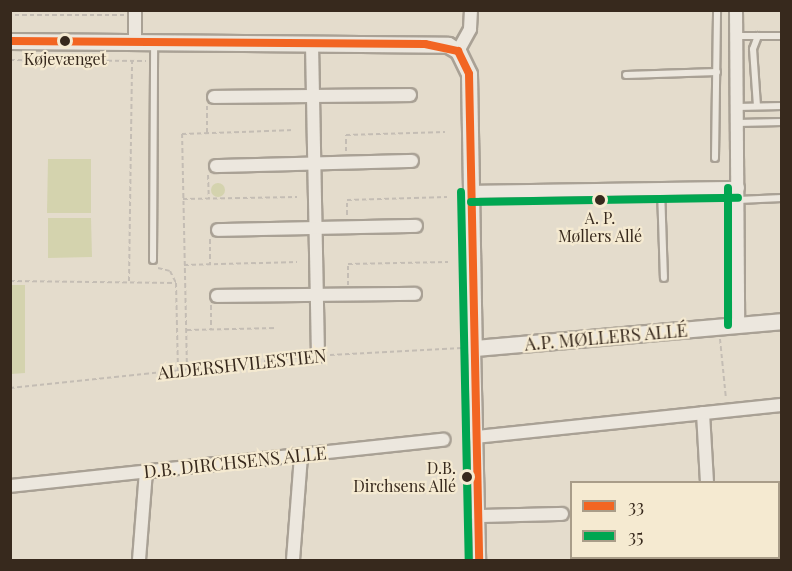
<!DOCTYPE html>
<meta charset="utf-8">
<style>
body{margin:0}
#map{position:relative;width:792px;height:571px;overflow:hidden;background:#e4dccc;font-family:"Playfair Display",serif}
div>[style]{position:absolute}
.green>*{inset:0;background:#d4d3ae}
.round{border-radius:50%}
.path>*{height:2px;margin-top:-1px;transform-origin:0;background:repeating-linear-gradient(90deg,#c4bdb4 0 4.5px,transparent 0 7.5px)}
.roads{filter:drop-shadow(2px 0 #a9a195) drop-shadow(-2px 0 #a9a195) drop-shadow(0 2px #a9a195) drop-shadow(0 -2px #a9a195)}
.service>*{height:6px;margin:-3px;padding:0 3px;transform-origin:3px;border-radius:3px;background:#ece7de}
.minor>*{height:12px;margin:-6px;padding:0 6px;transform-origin:6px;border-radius:6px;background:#ece7de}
.tertiary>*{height:15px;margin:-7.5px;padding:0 7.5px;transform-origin:7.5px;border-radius:7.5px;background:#ece7de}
.bus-1>*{height:8px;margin:-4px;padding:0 4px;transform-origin:4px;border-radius:4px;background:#f26522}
.bus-2>*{height:8px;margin:-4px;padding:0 4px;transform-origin:4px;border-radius:4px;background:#00a651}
.dots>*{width:16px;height:16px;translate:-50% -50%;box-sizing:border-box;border:3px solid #f5ead1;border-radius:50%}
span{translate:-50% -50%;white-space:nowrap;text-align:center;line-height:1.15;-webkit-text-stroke:4.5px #f5ead1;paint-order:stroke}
.bus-label{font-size:16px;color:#37291d}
.right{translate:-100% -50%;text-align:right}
.street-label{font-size:18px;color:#37291d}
.frame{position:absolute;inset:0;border:12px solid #37291d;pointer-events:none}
.legend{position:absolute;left:570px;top:481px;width:210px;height:78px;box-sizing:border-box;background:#f5ead1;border:2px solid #a99d89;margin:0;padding:8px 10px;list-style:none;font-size:18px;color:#37291d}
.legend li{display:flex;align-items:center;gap:12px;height:30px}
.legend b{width:30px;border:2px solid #a99d89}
</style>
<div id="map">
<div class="green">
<i style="clip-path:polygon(48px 159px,91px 159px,91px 213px,47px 213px)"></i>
<i class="round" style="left:211px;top:183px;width:14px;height:14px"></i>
<i style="clip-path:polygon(48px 218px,91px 218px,92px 257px,48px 258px)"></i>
<i style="clip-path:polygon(11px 285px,25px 285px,25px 373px,11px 374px)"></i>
</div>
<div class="path">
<i style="left:15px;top:15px;width:109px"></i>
<i style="left:10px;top:60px;width:136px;rotate:0.4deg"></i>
<i style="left:207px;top:106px;width:27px;rotate:90deg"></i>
<i style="left:346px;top:151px;width:16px;rotate:-90deg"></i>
<i style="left:346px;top:135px;width:99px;rotate:-1.7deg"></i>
<i style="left:208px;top:175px;width:24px;rotate:88deg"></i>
<i style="left:183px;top:199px;width:114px;rotate:-1deg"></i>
<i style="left:347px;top:215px;width:15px;rotate:-90deg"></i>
<i style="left:347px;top:200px;width:100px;rotate:-1.7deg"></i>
<i style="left:210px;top:239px;width:25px;rotate:90deg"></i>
<i style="left:184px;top:265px;width:113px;rotate:-1.5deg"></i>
<i style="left:158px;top:268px;width:12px;rotate:14deg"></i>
<i style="left:170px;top:271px;width:13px;rotate:63deg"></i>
<i style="left:176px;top:283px;width:88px;rotate:88.7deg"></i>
<i style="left:10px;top:281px;width:166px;rotate:0.7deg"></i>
<i style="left:129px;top:281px;width:220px;rotate:-89.2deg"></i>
<i style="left:348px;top:285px;width:21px;rotate:-90deg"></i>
<i style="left:348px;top:264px;width:100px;rotate:-1.1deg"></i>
<i style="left:211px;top:305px;width:25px;rotate:90deg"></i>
<i style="left:187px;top:330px;width:90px;rotate:-1.3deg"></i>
<i style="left:720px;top:339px;width:60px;rotate:84.3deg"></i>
<i style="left:330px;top:355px;width:132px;rotate:-3deg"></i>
<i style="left:187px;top:370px;width:236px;rotate:-91.2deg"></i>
<i style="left:182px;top:134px;width:112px;rotate:-2deg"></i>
<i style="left:10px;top:388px;width:298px;rotate:-6deg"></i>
</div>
<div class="roads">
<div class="service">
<i style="left:737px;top:36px;width:45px"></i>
<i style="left:626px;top:75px;width:91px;rotate:-1.9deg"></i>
<i style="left:757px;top:106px;width:57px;rotate:-94deg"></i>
<i style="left:753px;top:49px;width:14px;rotate:-69deg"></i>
<i style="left:737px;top:107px;width:45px;rotate:-1.3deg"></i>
<i style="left:737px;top:123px;width:45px;rotate:-1.3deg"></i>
<i style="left:715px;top:158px;width:148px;rotate:-89.2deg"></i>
<i style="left:661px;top:189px;width:89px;rotate:88.1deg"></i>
<i style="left:738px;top:200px;width:44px;rotate:-2.6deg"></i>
<i style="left:153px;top:260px;width:218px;rotate:-89.7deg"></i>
</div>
<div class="minor">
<i style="left:736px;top:10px;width:315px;rotate:89.6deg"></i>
<i style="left:135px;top:41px;width:31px;rotate:-90deg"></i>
<i style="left:312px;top:44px;width:312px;rotate:88.9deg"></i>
<i style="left:458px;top:51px;width:25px;rotate:-61deg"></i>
<i style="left:470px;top:29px;width:19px;rotate:-87deg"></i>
<i style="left:214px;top:97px;width:196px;rotate:-0.6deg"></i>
<i style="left:216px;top:166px;width:196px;rotate:-1.5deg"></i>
<i style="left:471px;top:192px;width:267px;rotate:-0.9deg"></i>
<i style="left:218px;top:230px;width:198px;rotate:-1.2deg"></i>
<i style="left:217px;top:296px;width:198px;rotate:-0.6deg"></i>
<i style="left:474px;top:348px;width:212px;rotate:88.6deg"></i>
<i style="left:703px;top:413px;width:69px;rotate:86.7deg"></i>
<i style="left:476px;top:437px;width:308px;rotate:-6deg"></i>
<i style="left:10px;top:486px;width:436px;rotate:-6.1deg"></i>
<i style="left:478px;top:516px;width:84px;rotate:-1.4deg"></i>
<i style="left:712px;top:558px;width:2px;rotate:90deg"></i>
<i style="left:139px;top:560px;width:88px;rotate:-85.5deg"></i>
<i style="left:293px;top:560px;width:105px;rotate:-85.6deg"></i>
</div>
<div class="tertiary">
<i style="left:10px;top:41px;width:438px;rotate:0.5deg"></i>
<i style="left:448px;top:45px;width:12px;rotate:31deg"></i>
<i style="left:458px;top:51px;width:25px;rotate:64deg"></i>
<i style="left:469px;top:74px;width:274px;rotate:89deg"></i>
<i style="left:474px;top:348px;width:309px;rotate:-5deg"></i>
</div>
</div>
<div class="bus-1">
<i style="left:10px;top:41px;width:415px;rotate:0.4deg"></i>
<i style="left:425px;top:44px;width:34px;rotate:12deg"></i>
<i style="left:458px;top:51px;width:25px;rotate:64deg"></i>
<i style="left:469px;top:74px;width:486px;rotate:88.8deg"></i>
</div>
<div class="bus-2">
<i style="left:728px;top:188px;width:137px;rotate:90deg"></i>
<i style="left:461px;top:192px;width:368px;rotate:88.8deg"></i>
<i style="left:471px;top:202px;width:267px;rotate:-0.9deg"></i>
</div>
<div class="dots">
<i style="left:65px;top:41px;background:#37291d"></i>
<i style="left:600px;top:200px;background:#37291d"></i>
<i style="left:467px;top:477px;background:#37291d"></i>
</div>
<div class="bus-label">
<span style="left:65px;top:59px">Køjevænget</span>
<span style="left:600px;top:227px">A. P.<br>Møllers Allé</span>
<span class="right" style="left:456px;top:477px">D.B.<br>Dirchsens Allé</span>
</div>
<div class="street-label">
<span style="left:606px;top:337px;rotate:-5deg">A.P. MØLLERS ALLÉ</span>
<span style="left:242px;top:364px;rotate:-6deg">ALDERSHVILESTIEN</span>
<span style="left:235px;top:462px;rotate:-6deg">D.B. DIRCHSENS ALLE</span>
</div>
<div class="frame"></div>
<ul class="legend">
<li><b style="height:8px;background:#f26522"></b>33</li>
<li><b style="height:8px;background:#00a651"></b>35</li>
</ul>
</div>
